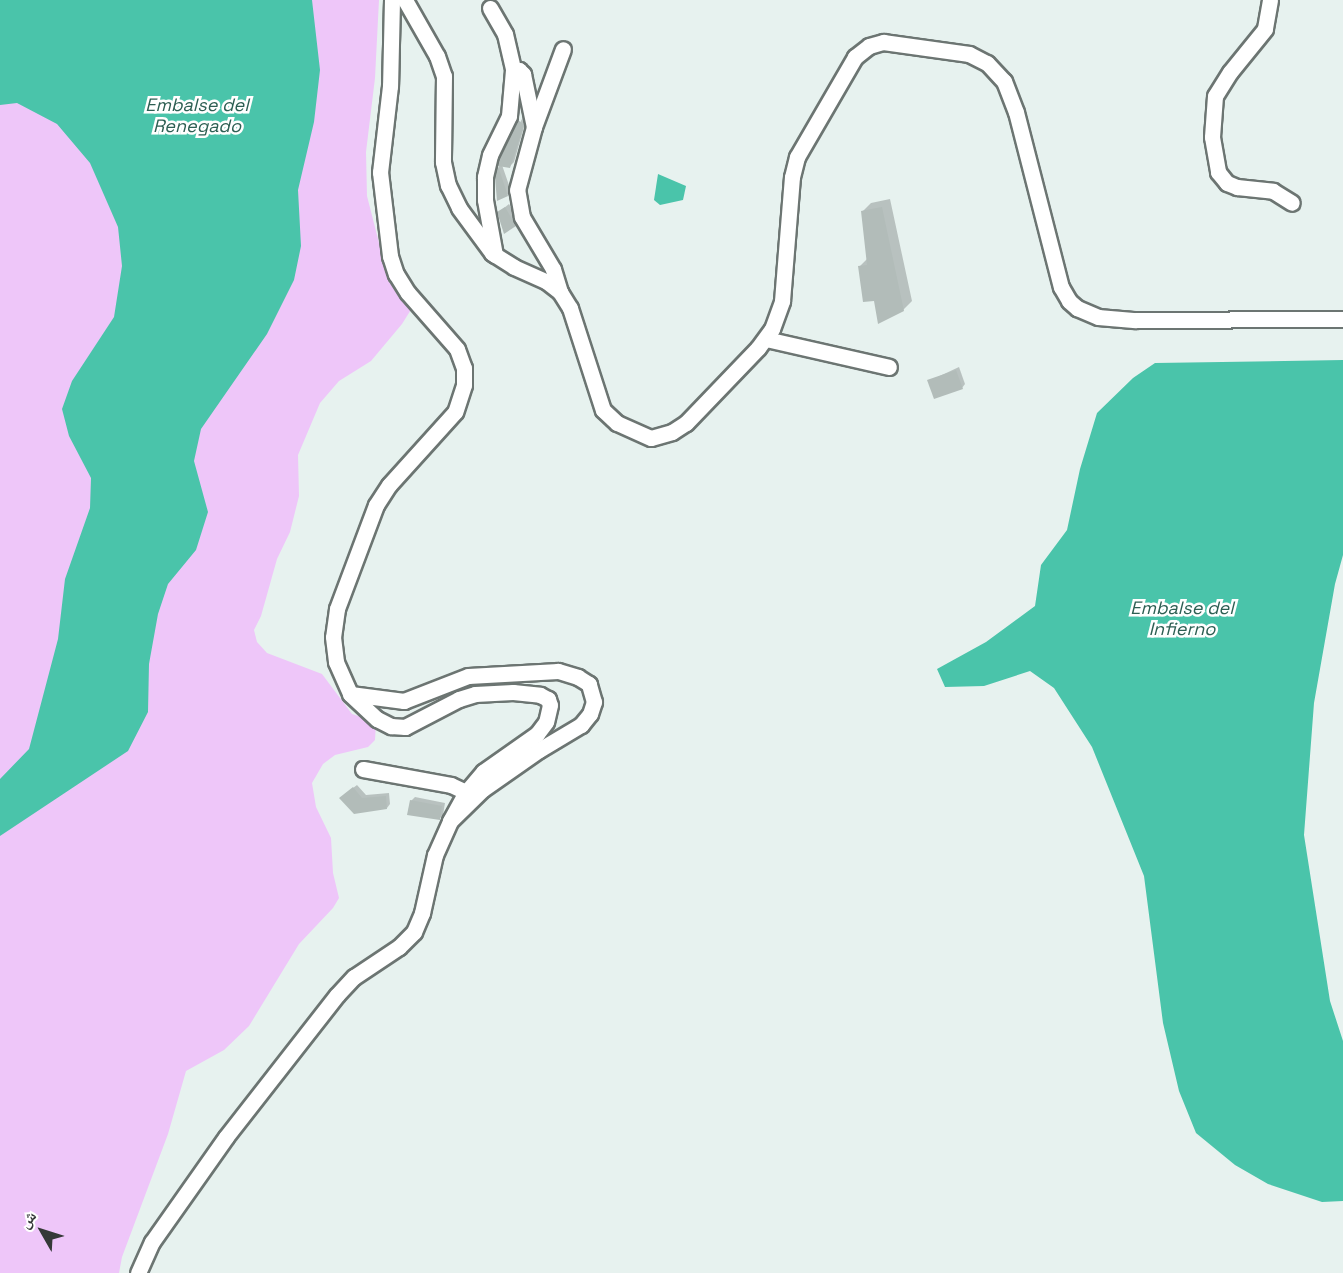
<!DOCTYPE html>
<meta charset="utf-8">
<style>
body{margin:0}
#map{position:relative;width:1343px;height:1273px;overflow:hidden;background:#e7f2ef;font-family:"Space Grotesk","Noto Naskh Arabic",sans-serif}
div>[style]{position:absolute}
.green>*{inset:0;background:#eec6f9}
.water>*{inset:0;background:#4ac4aa}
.shadow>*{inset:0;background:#0003}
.building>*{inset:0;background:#b2bcb9}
.roads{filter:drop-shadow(2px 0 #6c7572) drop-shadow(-2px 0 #6c7572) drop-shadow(0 2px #6c7572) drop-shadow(0 -2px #6c7572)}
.minor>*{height:15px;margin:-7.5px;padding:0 7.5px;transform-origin:7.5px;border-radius:7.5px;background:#fff}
span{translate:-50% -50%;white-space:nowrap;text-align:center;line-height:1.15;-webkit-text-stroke:5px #fff;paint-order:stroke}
.water-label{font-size:18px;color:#2d5f53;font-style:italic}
.north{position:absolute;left:12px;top:1201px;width:60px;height:60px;-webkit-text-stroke:4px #fff;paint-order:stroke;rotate:309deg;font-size:16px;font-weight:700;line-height:24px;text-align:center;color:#353938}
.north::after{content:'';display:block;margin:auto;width:21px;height:27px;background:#353938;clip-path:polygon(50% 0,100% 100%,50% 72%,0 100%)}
</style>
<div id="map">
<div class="green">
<i style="clip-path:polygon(0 0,379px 0,375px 78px,366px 152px,367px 196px,389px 282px,412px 308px,402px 324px,371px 361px,339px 381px,320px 403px,298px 455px,299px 496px,290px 532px,277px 559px,261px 616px,254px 630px,257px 642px,267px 653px,322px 674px,352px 714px,376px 722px,375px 740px,368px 747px,335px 755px,323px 764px,312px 783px,316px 807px,331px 838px,333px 873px,339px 898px,333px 908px,299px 944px,249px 1026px,224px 1050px,186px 1071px,168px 1134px,122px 1257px,119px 1273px,0 1273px)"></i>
</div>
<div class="water">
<i style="clip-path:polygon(0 0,312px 0,320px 70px,314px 122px,298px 190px,301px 246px,294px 280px,267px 334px,201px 429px,194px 461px,208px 512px,196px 550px,168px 584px,158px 614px,149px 664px,148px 712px,128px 751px,0 836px,0 779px,29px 749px,58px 639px,65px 579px,90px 508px,91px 478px,69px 436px,62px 409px,72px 381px,114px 317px,122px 266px,118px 227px,90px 163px,57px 124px,17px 103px,0 105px)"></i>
<i style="clip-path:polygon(658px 174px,686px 186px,683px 200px,660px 205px,654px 200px)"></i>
<i style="clip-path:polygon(1343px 360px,1343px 555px,1335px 584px,1314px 703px,1304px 835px,1330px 1001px,1343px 1041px,1343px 1201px,1322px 1202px,1268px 1184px,1235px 1165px,1196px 1133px,1179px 1091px,1163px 1023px,1144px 876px,1092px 747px,1054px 688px,1030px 671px,984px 686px,945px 687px,937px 669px,986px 642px,1035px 606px,1041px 565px,1067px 530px,1080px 469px,1097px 413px,1133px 378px,1155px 363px)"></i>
</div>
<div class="shadow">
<i style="clip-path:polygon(523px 117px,526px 120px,514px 162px,510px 166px,502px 165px,511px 191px,507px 195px,496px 178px,501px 159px)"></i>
<i style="clip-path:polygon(890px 199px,912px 301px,903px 310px,875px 299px,859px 267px,868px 258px,863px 211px,871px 203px)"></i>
<i style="clip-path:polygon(509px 204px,519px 222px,515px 225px,499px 212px)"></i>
<i style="clip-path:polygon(959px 367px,965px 384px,962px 388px,929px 381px)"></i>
<i style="clip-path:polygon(357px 785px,366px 795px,389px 793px,390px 804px,387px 808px,345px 794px)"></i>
<i style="clip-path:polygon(415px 797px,445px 803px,443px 815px,439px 819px,411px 801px)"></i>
</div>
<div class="building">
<i style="clip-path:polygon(518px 120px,524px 125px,510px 168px,498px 166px,508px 196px,497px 201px,495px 178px,499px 158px)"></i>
<i style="clip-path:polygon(505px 207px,516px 226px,504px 234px,497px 212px)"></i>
<i style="clip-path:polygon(882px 207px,904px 311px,878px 324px,874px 301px,863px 302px,858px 266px,867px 265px,861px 211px)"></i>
<i style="clip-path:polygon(956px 370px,963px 389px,934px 399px,927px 380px)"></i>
<i style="clip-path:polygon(353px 787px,362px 798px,386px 796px,387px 809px,354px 814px,339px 798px)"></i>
<i style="clip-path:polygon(410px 800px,442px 806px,440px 820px,407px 815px)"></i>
</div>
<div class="roads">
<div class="minor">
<i style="left:392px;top:0;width:86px;rotate:91.3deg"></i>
<i style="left:390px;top:86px;width:87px;rotate:96.6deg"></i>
<i style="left:380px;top:172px;width:85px;rotate:83.2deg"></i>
<i style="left:390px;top:256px;width:19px;rotate:72deg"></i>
<i style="left:396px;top:274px;width:22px;rotate:58deg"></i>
<i style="left:408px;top:293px;width:74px;rotate:48.8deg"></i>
<i style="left:457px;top:349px;width:20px;rotate:70deg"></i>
<i style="left:464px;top:368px;width:17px;rotate:90deg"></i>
<i style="left:464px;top:385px;width:28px;rotate:108deg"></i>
<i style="left:455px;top:412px;width:98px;rotate:132.1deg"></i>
<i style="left:389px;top:485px;width:24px;rotate:123deg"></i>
<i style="left:376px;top:505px;width:111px;rotate:110.6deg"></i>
<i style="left:337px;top:609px;width:28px;rotate:98deg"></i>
<i style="left:333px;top:637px;width:25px;rotate:83deg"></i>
<i style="left:336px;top:662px;width:35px;rotate:66deg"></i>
<i style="left:350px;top:694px;width:37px;rotate:43deg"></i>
<i style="left:377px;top:719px;width:16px;rotate:27deg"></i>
<i style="left:391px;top:726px;width:14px;rotate:4deg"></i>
<i style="left:405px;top:727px;width:61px;rotate:-27.4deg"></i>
<i style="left:459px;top:699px;width:17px;rotate:-17deg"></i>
<i style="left:475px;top:694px;width:38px;rotate:-3deg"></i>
<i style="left:513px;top:692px;width:27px;rotate:6deg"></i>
<i style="left:540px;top:695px;width:9px;rotate:27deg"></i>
<i style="left:548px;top:699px;width:6px;rotate:72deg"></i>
<i style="left:550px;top:705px;width:17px;rotate:103deg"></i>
<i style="left:546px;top:722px;width:15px;rotate:127deg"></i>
<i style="left:537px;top:734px;width:66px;rotate:144.9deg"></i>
<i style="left:483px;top:772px;width:26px;rotate:130deg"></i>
<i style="left:466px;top:792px;width:33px;rotate:119deg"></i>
<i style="left:405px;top:0;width:64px;rotate:60.3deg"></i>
<i style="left:437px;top:56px;width:21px;rotate:71deg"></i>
<i style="left:444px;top:76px;width:86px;rotate:90.7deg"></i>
<i style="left:443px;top:162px;width:24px;rotate:78deg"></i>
<i style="left:448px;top:185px;width:25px;rotate:64deg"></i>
<i style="left:459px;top:208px;width:56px;rotate:53.7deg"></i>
<i style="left:492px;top:253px;width:26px;rotate:32deg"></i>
<i style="left:514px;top:267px;width:35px;rotate:24deg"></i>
<i style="left:546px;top:281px;width:18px;rotate:38deg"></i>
<i style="left:560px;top:292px;width:19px;rotate:58deg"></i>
<i style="left:570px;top:308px;width:107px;rotate:72.1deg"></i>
<i style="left:603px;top:410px;width:19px;rotate:43deg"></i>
<i style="left:617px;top:423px;width:37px;rotate:24deg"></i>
<i style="left:651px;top:438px;width:22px;rotate:-16deg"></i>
<i style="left:672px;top:432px;width:17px;rotate:-33deg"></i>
<i style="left:686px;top:423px;width:104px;rotate:-46.2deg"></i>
<i style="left:758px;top:348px;width:24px;rotate:-54deg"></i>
<i style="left:772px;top:329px;width:30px;rotate:-70deg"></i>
<i style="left:782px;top:301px;width:124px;rotate:-85.4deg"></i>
<i style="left:792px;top:177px;width:21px;rotate:-76deg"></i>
<i style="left:797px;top:157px;width:116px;rotate:-59.9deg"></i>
<i style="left:855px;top:57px;width:18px;rotate:-38deg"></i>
<i style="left:869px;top:46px;width:15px;rotate:-16deg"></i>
<i style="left:883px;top:42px;width:87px;rotate:7.9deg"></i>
<i style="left:969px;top:54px;width:20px;rotate:27deg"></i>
<i style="left:987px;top:63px;width:25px;rotate:47deg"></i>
<i style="left:1004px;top:81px;width:33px;rotate:69deg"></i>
<i style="left:1016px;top:112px;width:181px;rotate:75.6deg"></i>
<i style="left:1061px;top:287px;width:16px;rotate:60deg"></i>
<i style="left:1069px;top:301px;width:11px;rotate:41deg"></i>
<i style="left:1077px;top:308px;width:23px;rotate:23deg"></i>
<i style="left:1098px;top:317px;width:38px;rotate:5deg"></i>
<i style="left:1136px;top:320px;width:207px;rotate:-0.3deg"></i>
<i style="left:1270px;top:0;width:29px;rotate:100deg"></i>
<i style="left:1265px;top:29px;width:55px;rotate:129.1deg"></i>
<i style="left:1230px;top:72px;width:28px;rotate:122deg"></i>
<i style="left:1215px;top:96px;width:41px;rotate:94.2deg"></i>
<i style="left:1212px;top:137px;width:36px;rotate:80deg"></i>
<i style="left:1218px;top:172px;width:14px;rotate:51deg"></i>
<i style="left:1227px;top:183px;width:11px;rotate:22deg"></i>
<i style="left:1237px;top:187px;width:36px;rotate:6deg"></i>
<i style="left:1273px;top:191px;width:22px;rotate:32deg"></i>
<i style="left:490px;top:8px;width:30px;rotate:60deg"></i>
<i style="left:505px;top:34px;width:37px;rotate:77deg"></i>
<i style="left:513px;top:70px;width:46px;rotate:95deg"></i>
<i style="left:509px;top:116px;width:43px;rotate:116deg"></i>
<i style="left:490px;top:155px;width:23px;rotate:103deg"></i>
<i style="left:485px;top:177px;width:23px;rotate:90deg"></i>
<i style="left:485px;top:200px;width:56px;rotate:79.7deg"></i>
<i style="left:513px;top:70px;width:6px"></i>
<i style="left:519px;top:70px;width:6px;rotate:45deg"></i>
<i style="left:523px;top:74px;width:54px;rotate:78.3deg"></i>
<i style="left:560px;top:292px;width:24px;rotate:-107deg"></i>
<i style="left:553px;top:269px;width:61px;rotate:-120.8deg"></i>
<i style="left:522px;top:217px;width:27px;rotate:-100deg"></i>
<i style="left:517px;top:190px;width:65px;rotate:-74.9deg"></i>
<i style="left:534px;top:127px;width:83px;rotate:-69.6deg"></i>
<i style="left:766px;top:339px;width:126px;rotate:12.8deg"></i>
<i style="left:363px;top:769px;width:89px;rotate:10.3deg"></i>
<i style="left:451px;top:785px;width:17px;rotate:25deg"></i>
<i style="left:138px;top:1273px;width:34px;rotate:-66deg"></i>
<i style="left:152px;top:1242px;width:128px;rotate:-54.8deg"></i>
<i style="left:226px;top:1137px;width:180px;rotate:-52deg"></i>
<i style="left:337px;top:995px;width:25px;rotate:-47deg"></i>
<i style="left:354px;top:977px;width:54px;rotate:-33.7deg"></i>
<i style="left:399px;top:947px;width:21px;rotate:-45deg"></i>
<i style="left:414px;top:932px;width:21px;rotate:-67deg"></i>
<i style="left:422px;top:913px;width:59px;rotate:-77.4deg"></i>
<i style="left:435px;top:855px;width:37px;rotate:-66deg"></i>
<i style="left:450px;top:821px;width:46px;rotate:-44.1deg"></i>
<i style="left:483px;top:789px;width:68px;rotate:-34.9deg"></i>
<i style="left:539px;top:750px;width:49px;rotate:-30.8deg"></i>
<i style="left:581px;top:725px;width:14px;rotate:-51deg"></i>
<i style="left:590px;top:714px;width:13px;rotate:-72deg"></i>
<i style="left:594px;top:702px;width:19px;rotate:-106deg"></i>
<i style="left:589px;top:684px;width:13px;rotate:-148deg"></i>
<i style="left:578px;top:677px;width:21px;rotate:-163deg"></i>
<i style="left:558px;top:671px;width:90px;rotate:176.8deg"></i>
<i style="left:468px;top:676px;width:69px;rotate:158.7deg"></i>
<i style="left:404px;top:701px;width:54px;rotate:-172.6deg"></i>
</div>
</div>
<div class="water-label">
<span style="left:197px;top:116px">Embalse del<br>Renegado</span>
<span style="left:1182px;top:619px">Embalse del<br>Infierno</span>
</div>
<div class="north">ش</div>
</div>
